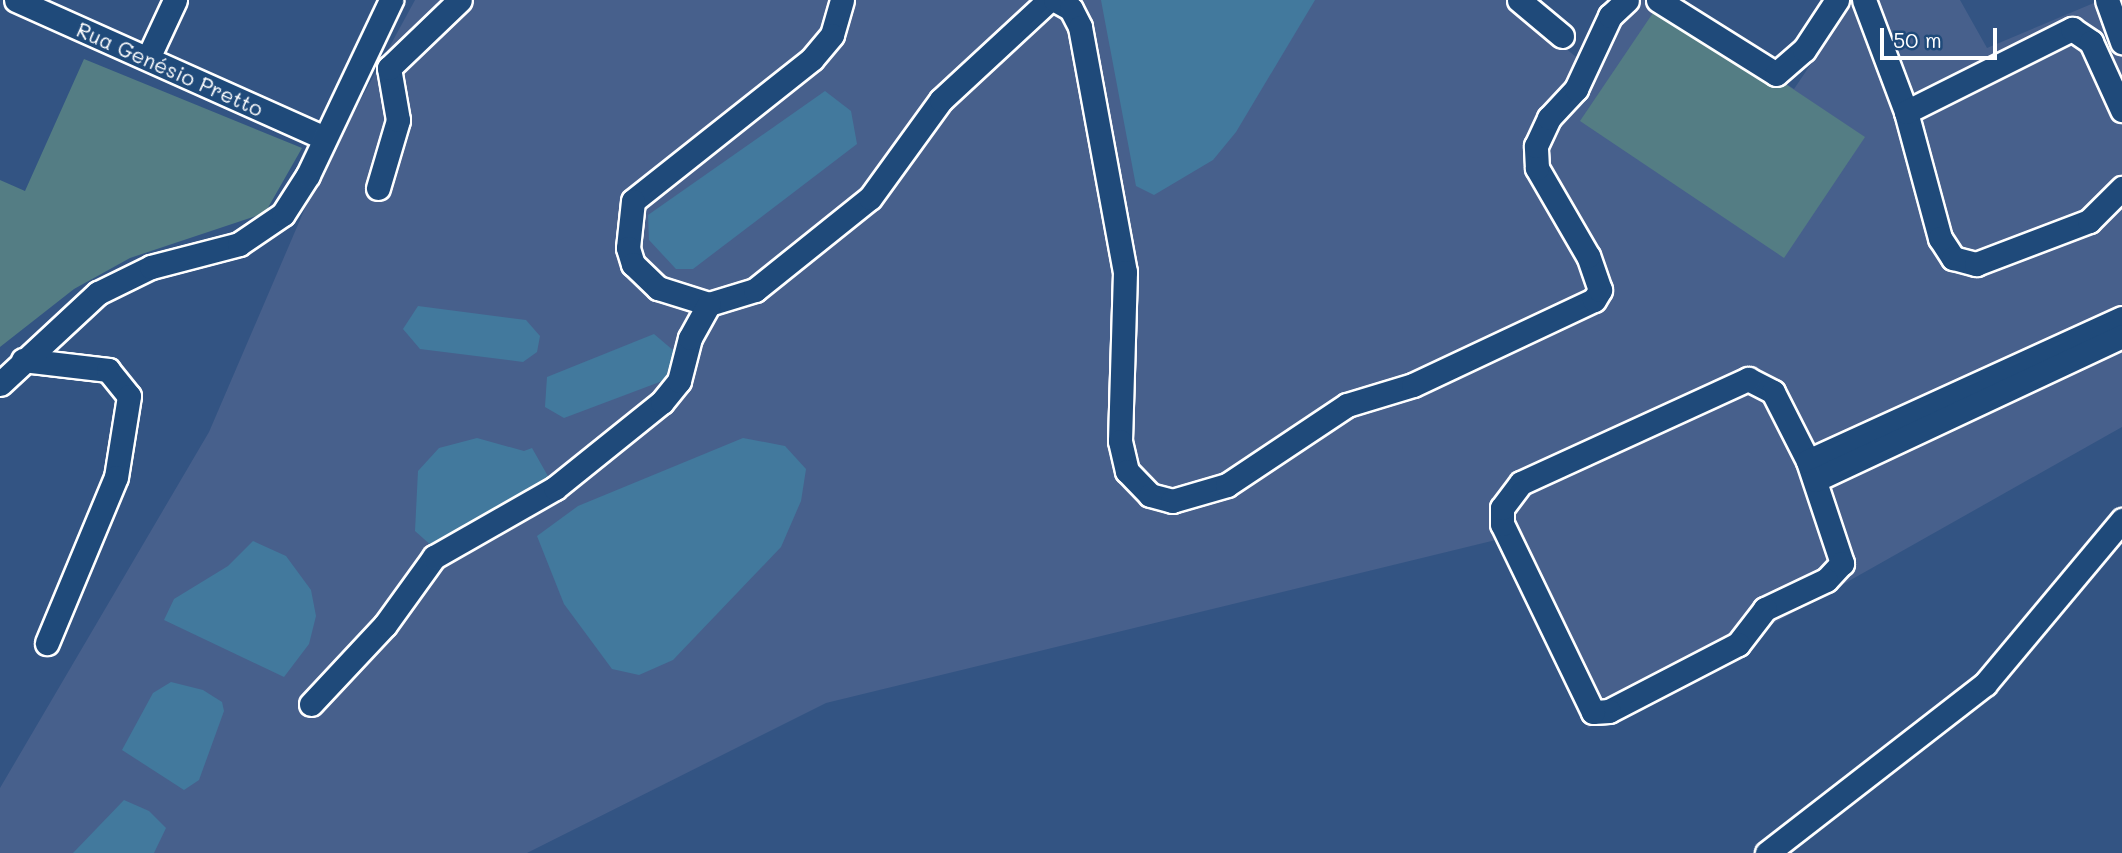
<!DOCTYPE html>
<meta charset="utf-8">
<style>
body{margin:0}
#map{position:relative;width:2122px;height:853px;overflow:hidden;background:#335483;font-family:Mali,sans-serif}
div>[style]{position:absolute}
.built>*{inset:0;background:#47608c}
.green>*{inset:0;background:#547d84}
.water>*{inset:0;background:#42799d}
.roads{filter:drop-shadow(2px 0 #fff) drop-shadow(-2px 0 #fff) drop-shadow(0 2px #fff) drop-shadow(0 -2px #fff)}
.minor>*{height:23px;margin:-11.5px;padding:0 11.5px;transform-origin:11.5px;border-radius:11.5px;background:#1f4a7a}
span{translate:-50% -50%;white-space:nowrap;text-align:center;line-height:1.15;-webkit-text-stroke:5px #1f4a7a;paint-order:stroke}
.street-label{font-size:21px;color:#fff}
.scale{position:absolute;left:1880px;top:28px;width:117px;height:32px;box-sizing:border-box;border:4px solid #fff;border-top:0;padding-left:9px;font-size:21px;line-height:24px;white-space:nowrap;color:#fff;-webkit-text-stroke:5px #1f4a7a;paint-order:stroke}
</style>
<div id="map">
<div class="built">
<i style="clip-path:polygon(415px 0,1506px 0,1586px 65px,1641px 0,1661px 0,1794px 89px,1854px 0,1960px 0,1987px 48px,2101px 0,2122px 42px,2122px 427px,1588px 728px,1504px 538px,826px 703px,527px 853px,0 853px,0 788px,209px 432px,318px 178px)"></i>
</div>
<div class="green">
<i style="clip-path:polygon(1661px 1px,1865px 137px,1784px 258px,1580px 121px)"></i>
<i style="clip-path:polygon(84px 59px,302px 148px,265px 213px,130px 258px,74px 289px,0 347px,0 180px,25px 191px)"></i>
</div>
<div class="water">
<i style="clip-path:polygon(1101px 0,1315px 0,1236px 132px,1213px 160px,1154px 195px,1136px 186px)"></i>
<i style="clip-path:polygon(825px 91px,851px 111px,857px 144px,693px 269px,676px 269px,649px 240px,648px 215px)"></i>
<i style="clip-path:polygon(418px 306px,526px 320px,540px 336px,537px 352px,523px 362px,420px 349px,403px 329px)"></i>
<i style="clip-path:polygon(654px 334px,674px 351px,665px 380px,564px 418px,545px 407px,547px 377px)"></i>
<i style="clip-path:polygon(477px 438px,524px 451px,532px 448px,549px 478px,433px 547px,415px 531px,418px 471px,439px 448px)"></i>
<i style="clip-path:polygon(743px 438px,785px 446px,806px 469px,801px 501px,781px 547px,673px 660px,639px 675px,612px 669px,564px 604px,537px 536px,578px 506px)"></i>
<i style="clip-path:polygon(253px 541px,286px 556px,311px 590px,316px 616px,309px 644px,284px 677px,164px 620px,174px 599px,228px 566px)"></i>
<i style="clip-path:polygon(171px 682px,203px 690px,222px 702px,224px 711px,199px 780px,184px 790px,122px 750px,153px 693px)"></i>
<i style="clip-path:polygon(124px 800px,149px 811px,166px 828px,154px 853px,73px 853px)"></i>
</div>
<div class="roads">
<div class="minor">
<i style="left:16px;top:0;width:338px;rotate:24.1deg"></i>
<i style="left:842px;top:0;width:36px;rotate:106deg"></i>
<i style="left:832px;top:35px;width:31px;rotate:130deg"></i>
<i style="left:812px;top:59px;width:228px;rotate:141.6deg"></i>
<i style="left:633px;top:201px;width:47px;rotate:96.1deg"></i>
<i style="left:628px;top:248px;width:17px;rotate:73deg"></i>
<i style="left:633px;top:264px;width:35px;rotate:44deg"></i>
<i style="left:658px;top:288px;width:53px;rotate:17.4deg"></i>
<i style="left:709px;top:304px;width:48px;rotate:-16.9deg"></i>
<i style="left:755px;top:290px;width:147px;rotate:-38.7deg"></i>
<i style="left:870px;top:198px;width:121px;rotate:-54.1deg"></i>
<i style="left:941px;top:100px;width:147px;rotate:-42.8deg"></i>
<i style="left:1055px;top:0;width:18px;rotate:29deg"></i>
<i style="left:1071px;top:9px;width:20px;rotate:63deg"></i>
<i style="left:1080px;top:27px;width:249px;rotate:79.6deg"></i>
<i style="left:1125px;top:272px;width:169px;rotate:91.7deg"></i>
<i style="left:1120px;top:441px;width:31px;rotate:77deg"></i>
<i style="left:1127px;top:471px;width:33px;rotate:46deg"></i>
<i style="left:1150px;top:495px;width:23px;rotate:15deg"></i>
<i style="left:1172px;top:501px;width:57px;rotate:-16.2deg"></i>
<i style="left:1227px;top:485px;width:144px;rotate:-33.7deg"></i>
<i style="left:1347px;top:405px;width:69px;rotate:-16.9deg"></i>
<i style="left:1413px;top:385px;width:200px;rotate:-25.2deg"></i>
<i style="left:1594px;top:300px;width:12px;rotate:-59deg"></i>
<i style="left:1600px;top:290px;width:36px;rotate:-109deg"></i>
<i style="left:1588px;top:256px;width:102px;rotate:-120.1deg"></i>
<i style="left:1537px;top:168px;width:22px;rotate:-93deg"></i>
<i style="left:1536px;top:146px;width:31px;rotate:-65deg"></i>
<i style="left:1549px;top:118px;width:40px;rotate:-47deg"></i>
<i style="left:1576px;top:89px;width:81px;rotate:-65deg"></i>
<i style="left:1610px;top:16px;width:23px;rotate:-43deg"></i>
<i style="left:1519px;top:0;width:56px;rotate:39.9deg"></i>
<i style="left:1658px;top:0;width:139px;rotate:32.1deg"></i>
<i style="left:1776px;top:74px;width:37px;rotate:-41deg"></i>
<i style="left:1804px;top:50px;width:60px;rotate:-56.6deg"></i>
<i style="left:1864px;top:0;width:120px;rotate:69.4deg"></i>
<i style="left:1906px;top:112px;width:131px;rotate:74.9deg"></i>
<i style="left:1940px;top:238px;width:24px;rotate:57deg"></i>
<i style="left:1953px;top:258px;width:24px;rotate:15deg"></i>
<i style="left:1976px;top:264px;width:121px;rotate:-20.8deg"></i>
<i style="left:2089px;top:221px;width:47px;rotate:-45deg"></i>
<i style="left:2107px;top:0;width:45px;rotate:70.3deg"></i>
<i style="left:148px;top:58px;width:64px;rotate:-65deg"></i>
<i style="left:1906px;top:112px;width:186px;rotate:-26.6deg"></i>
<i style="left:2072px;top:29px;width:23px;rotate:34deg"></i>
<i style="left:2091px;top:42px;width:75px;rotate:65.5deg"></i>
<i style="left:378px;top:188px;width:71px;rotate:-73.6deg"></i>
<i style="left:398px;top:120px;width:53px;rotate:-99.8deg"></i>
<i style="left:389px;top:68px;width:98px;rotate:-43.8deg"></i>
<i style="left:23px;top:360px;width:86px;rotate:6.7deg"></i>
<i style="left:108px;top:370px;width:33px;rotate:51deg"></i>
<i style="left:129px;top:396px;width:82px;rotate:99.1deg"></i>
<i style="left:116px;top:477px;width:180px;rotate:112.6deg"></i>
<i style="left:1748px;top:379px;width:28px;rotate:27deg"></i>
<i style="left:1773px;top:392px;width:77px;rotate:63.1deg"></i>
<i style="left:1808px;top:461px;width:108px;rotate:71.6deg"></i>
<i style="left:1842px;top:563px;width:23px;rotate:133deg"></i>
<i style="left:1826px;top:580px;width:68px;rotate:154.6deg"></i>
<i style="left:1765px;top:609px;width:44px;rotate:127.6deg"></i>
<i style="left:1738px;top:644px;width:145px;rotate:152.6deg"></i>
<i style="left:1609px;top:711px;width:16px;rotate:176deg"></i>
<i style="left:1593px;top:712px;width:209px;rotate:-115.8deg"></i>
<i style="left:1502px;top:524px;width:16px;rotate:-90deg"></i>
<i style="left:1502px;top:508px;width:31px;rotate:-53deg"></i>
<i style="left:1521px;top:483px;width:250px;rotate:-24.6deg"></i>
<i style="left:0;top:384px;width:134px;rotate:-42.9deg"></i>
<i style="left:98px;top:293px;width:59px;rotate:-26.1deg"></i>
<i style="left:151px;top:267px;width:91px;rotate:-14.6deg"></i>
<i style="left:239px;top:244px;width:53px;rotate:-34.3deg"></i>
<i style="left:283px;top:214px;width:46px;rotate:-57.3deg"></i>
<i style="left:308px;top:175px;width:194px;rotate:-64.6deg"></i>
<i style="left:1808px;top:461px;width:345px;rotate:-24.5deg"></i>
<i style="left:1815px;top:480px;width:339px;rotate:-25.1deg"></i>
<i style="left:311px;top:704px;width:108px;rotate:-46.9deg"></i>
<i style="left:385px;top:625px;width:84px;rotate:-54.2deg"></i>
<i style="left:434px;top:557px;width:139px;rotate:-29.7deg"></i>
<i style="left:555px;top:488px;width:137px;rotate:-38.8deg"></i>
<i style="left:662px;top:402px;width:27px;rotate:-51deg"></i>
<i style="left:679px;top:381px;width:44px;rotate:-75.7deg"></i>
<i style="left:690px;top:338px;width:39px;rotate:-61deg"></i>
<i style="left:1767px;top:853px;width:276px;rotate:-37.8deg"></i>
<i style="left:1985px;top:684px;width:214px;rotate:-50.1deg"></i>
</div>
</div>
<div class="street-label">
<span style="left:170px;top:69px;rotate:24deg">Rua Genésio Pretto</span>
</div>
<div class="scale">50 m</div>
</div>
